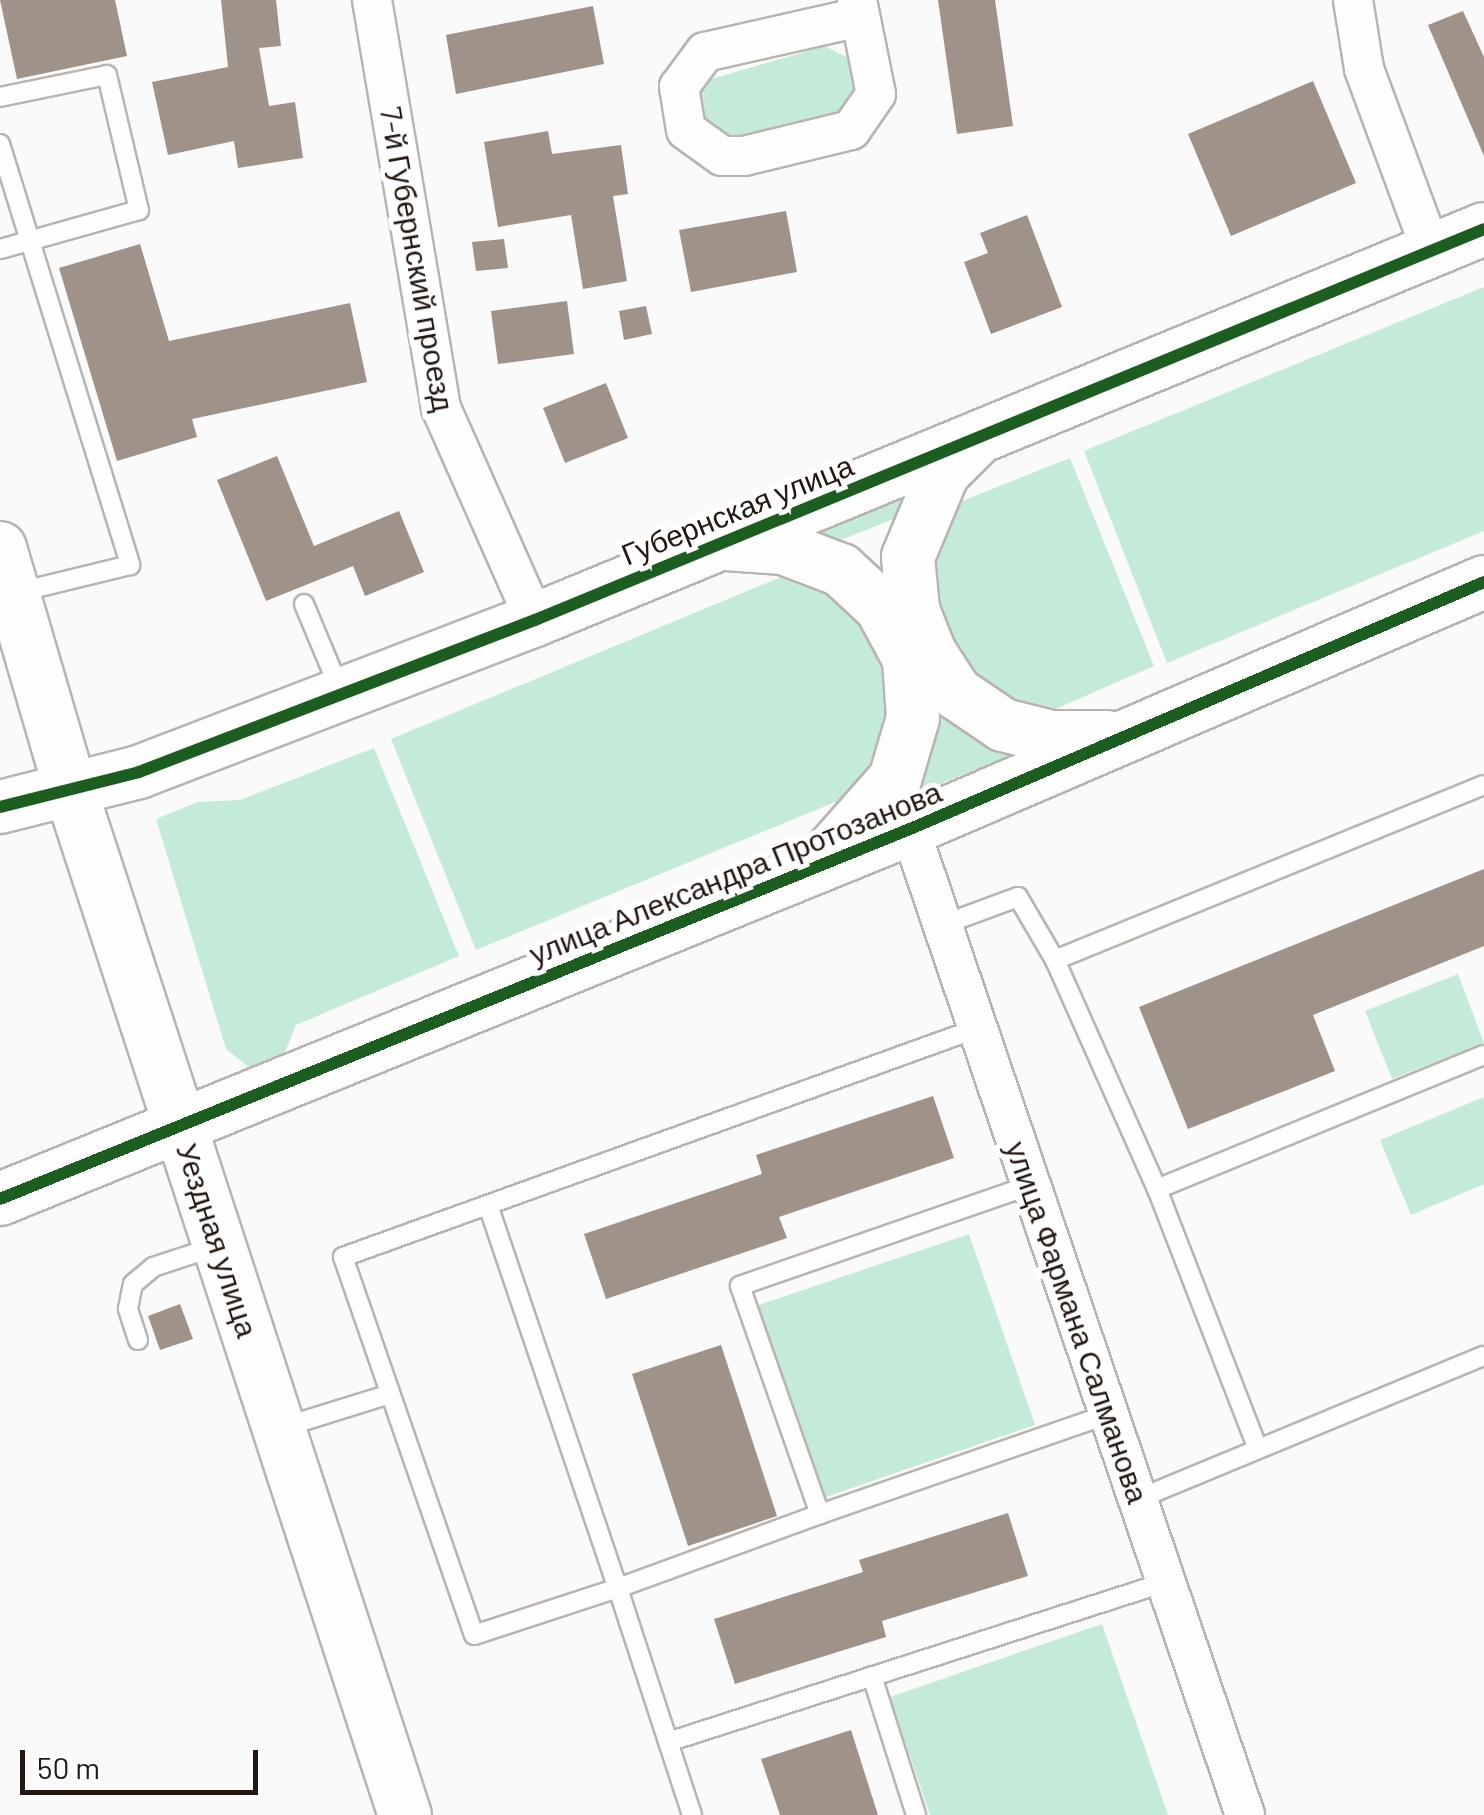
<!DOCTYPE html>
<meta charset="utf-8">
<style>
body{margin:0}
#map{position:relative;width:1484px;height:1815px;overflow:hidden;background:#fafafa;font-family:Barlow,sans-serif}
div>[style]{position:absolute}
.green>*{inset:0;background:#c3ebd7}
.building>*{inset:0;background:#9e9289}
.roads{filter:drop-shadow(2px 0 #bab4b0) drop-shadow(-2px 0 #bab4b0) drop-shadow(0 2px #bab4b0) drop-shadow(0 -2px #bab4b0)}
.lane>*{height:18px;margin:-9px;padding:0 9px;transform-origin:9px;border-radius:9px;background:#fefefe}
.street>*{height:38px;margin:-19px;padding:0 19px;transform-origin:19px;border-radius:19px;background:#fefefe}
.secondary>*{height:52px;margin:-26px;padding:0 26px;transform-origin:26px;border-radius:26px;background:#fefefe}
.cycleway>*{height:12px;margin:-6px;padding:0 6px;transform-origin:6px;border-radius:6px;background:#1b5e20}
span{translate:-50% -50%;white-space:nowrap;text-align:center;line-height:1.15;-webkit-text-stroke:10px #fff;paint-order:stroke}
.street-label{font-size:30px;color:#241711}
.scale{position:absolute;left:20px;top:1750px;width:238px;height:45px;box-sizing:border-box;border:5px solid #241711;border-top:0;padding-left:12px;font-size:30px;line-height:35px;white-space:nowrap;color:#241711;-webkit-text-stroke:8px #fff;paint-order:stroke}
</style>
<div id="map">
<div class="green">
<i style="clip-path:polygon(825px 46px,850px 59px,861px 83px,841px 117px,742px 142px,709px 135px,695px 105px,708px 80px)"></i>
<i style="clip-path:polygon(1484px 287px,1484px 531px,1167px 663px,1084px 451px)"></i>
<i style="clip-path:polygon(1070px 458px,1154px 666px,1028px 721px,1000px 710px,927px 606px,942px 509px)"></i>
<i style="clip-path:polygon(919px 485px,909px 513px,823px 547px,793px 537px)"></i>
<i style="clip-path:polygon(793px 572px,849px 598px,897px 667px,874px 786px,476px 950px,391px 739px)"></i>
<i style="clip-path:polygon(928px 681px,1021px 751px,904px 799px)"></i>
<i style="clip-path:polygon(374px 748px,459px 956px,296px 1025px,280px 1064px,255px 1072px,226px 1049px,156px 819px,198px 802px,240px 800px)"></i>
<i style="clip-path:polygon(1458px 974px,1484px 1043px,1392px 1079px,1365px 1011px)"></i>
<i style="clip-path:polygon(1484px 1097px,1484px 1184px,1411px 1215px,1380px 1140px)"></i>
<i style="clip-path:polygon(969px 1234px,1035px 1425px,823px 1498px,756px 1306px)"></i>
<i style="clip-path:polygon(1102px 1624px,1168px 1815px,930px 1815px,890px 1697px)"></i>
</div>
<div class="building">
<i style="clip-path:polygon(0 0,115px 0,127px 56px,17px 79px)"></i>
<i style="clip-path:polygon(221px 0,276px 0,281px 46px,259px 48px,269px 106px,295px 102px,303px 158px,238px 168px,234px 141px,168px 155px,152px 82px,228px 67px)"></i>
<i style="clip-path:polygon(938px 0,995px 0,1013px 126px,957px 134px)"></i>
<i style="clip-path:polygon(593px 6px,604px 64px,456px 94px,446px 35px)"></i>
<i style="clip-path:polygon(1463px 11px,1484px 57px,1484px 156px,1428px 25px)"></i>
<i style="clip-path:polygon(1313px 81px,1356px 183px,1231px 236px,1188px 134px)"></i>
<i style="clip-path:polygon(548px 131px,552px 154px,621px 145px,628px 194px,613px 196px,627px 281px,583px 289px,571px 215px,498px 227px,484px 142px)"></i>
<i style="clip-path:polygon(786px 211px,797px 272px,691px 292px,679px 230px)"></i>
<i style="clip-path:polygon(1027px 215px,1062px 307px,991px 334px,964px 262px,988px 253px,980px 233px)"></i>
<i style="clip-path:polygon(504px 239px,508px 268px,476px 271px,472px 242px)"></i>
<i style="clip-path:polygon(140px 244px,169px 341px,350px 303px,367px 382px,192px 419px,197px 437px,117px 461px,59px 268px)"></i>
<i style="clip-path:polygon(567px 301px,574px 354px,498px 364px,491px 311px)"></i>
<i style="clip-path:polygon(646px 306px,652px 334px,624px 340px,619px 311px)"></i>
<i style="clip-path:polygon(606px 383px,628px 438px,565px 463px,543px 408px)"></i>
<i style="clip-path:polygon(277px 456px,314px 546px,399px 511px,424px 572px,365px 596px,353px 566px,266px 601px,217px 480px)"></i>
<i style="clip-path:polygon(1484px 869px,1484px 946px,1313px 1015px,1335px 1071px,1188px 1129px,1139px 1007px)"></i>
<i style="clip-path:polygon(933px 1096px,954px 1158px,779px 1217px,787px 1238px,606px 1299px,584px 1234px,762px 1174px,756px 1155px)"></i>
<i style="clip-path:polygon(180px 1304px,193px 1339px,160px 1350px,148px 1316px)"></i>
<i style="clip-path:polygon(721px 1345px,777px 1516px,688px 1546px,632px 1374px)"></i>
<i style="clip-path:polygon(1008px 1513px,1028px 1576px,882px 1621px,886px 1637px,735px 1684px,714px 1619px,863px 1572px,859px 1560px)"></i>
<i style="clip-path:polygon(851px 1730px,878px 1815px,780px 1815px,761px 1759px)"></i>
</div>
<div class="roads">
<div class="lane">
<i style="left:0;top:97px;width:109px;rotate:-11.6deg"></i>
<i style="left:107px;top:75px;width:139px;rotate:76.7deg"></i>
<i style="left:139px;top:210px;width:144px;rotate:164.3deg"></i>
<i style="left:0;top:144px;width:441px;rotate:72.8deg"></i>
<i style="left:130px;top:565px;width:114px;rotate:166.3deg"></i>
<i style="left:304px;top:604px;width:93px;rotate:67.3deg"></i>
<i style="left:942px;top:925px;width:81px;rotate:-20.2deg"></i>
<i style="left:1018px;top:897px;width:73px;rotate:59.6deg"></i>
<i style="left:1055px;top:960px;width:251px;rotate:66deg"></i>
<i style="left:1157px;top:1189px;width:274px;rotate:68.8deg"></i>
<i style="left:1055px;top:960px;width:463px;rotate:-22.2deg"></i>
<i style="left:1031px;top:1185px;width:308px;rotate:160.9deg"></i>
<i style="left:740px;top:1286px;width:242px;rotate:70.7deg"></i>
<i style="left:820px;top:1514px;width:305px;rotate:-19.1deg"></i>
<i style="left:1157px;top:1189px;width:353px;rotate:-22.3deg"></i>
<i style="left:488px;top:1205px;width:404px;rotate:71.3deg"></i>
<i style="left:618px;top:1588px;width:151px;rotate:161.9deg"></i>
<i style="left:474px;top:1635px;width:400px;rotate:-109.1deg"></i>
<i style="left:343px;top:1257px;width:675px;rotate:-19.83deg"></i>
<i style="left:138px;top:1340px;width:33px;rotate:-108deg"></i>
<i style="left:128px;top:1309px;width:25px;rotate:-79deg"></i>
<i style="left:133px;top:1284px;width:26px;rotate:-40deg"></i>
<i style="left:153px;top:1267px;width:64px;rotate:-18.2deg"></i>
<i style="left:284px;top:1427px;width:111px;rotate:-17.3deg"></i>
<i style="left:1138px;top:1499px;width:374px;rotate:-22.5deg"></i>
<i style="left:872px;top:1676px;width:146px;rotate:72.4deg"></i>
<i style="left:668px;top:1742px;width:523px;rotate:-17.81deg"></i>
<i style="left:692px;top:1815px;width:239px;rotate:-108.1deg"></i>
<i style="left:618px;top:1588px;width:215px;rotate:-20.1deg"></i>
</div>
<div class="street">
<i style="left:372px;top:0;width:414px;rotate:80.4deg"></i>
<i style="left:441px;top:408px;width:232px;rotate:66.1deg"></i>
<i style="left:857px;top:0;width:96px;rotate:78.6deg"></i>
<i style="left:876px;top:94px;width:44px;rotate:124.8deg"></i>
<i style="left:851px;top:130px;width:110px;rotate:166.3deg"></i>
<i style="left:744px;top:156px;width:22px;rotate:180deg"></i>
<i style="left:722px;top:156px;width:44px;rotate:-144.2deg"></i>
<i style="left:686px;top:130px;width:44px;rotate:-99.2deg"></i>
<i style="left:679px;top:87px;width:44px;rotate:-53.4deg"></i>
<i style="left:705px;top:52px;width:159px;rotate:-12.7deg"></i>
<i style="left:1353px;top:0;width:70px;rotate:80.9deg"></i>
<i style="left:1364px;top:69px;width:193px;rotate:69.7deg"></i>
<i style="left:910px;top:829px;width:1041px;rotate:71.23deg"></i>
</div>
<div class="secondary">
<i style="left:975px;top:441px;width:45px;rotate:135deg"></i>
<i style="left:943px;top:473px;width:91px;rotate:112.6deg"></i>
<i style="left:908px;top:557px;width:53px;rotate:84.6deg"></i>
<i style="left:913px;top:610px;width:46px;rotate:68.4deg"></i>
<i style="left:930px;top:653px;width:48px;rotate:57deg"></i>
<i style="left:956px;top:693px;width:57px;rotate:34.2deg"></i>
<i style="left:1003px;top:725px;width:50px;rotate:13.8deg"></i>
<i style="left:1052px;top:737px;width:55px"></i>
<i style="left:726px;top:544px;width:57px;rotate:4deg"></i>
<i style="left:783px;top:548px;width:62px;rotate:20.8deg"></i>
<i style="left:841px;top:570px;width:54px;rotate:42.8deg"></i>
<i style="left:881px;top:607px;width:59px;rotate:61.7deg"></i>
<i style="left:909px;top:659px;width:59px;rotate:86.1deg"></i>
<i style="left:913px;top:718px;width:64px;rotate:106.4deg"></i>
<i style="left:895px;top:779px;width:101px;rotate:131.4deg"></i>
<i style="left:0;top:548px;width:253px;rotate:73.7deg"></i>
<i style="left:71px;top:791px;width:1077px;rotate:71.94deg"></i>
<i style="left:0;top:807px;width:143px;rotate:-14.1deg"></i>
<i style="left:139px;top:772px;width:424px;rotate:-21deg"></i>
<i style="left:535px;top:620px;width:1026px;rotate:-22.39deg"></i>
<i style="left:0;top:1199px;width:982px;rotate:-22.13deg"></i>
<i style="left:910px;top:829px;width:625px;rotate:-23.28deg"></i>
</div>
</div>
<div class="cycleway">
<i style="left:0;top:807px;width:143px;rotate:-14.1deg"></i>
<i style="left:139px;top:772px;width:424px;rotate:-21deg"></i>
<i style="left:535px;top:620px;width:1026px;rotate:-22.39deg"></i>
<i style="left:0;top:1199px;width:982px;rotate:-22.13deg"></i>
<i style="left:910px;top:829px;width:625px;rotate:-23.28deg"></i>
</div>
<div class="street-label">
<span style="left:418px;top:259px;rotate:80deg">7-й Губернский проезд</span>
<span style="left:737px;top:509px;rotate:-22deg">Губернская улица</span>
<span style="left:735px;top:872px;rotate:-22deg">улица Александра Протозанова</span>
<span style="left:218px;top:1240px;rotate:72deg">Уездная улица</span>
<span style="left:1078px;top:1322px;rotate:71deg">улица Фармана Салманова</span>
</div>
<div class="scale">50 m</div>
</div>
